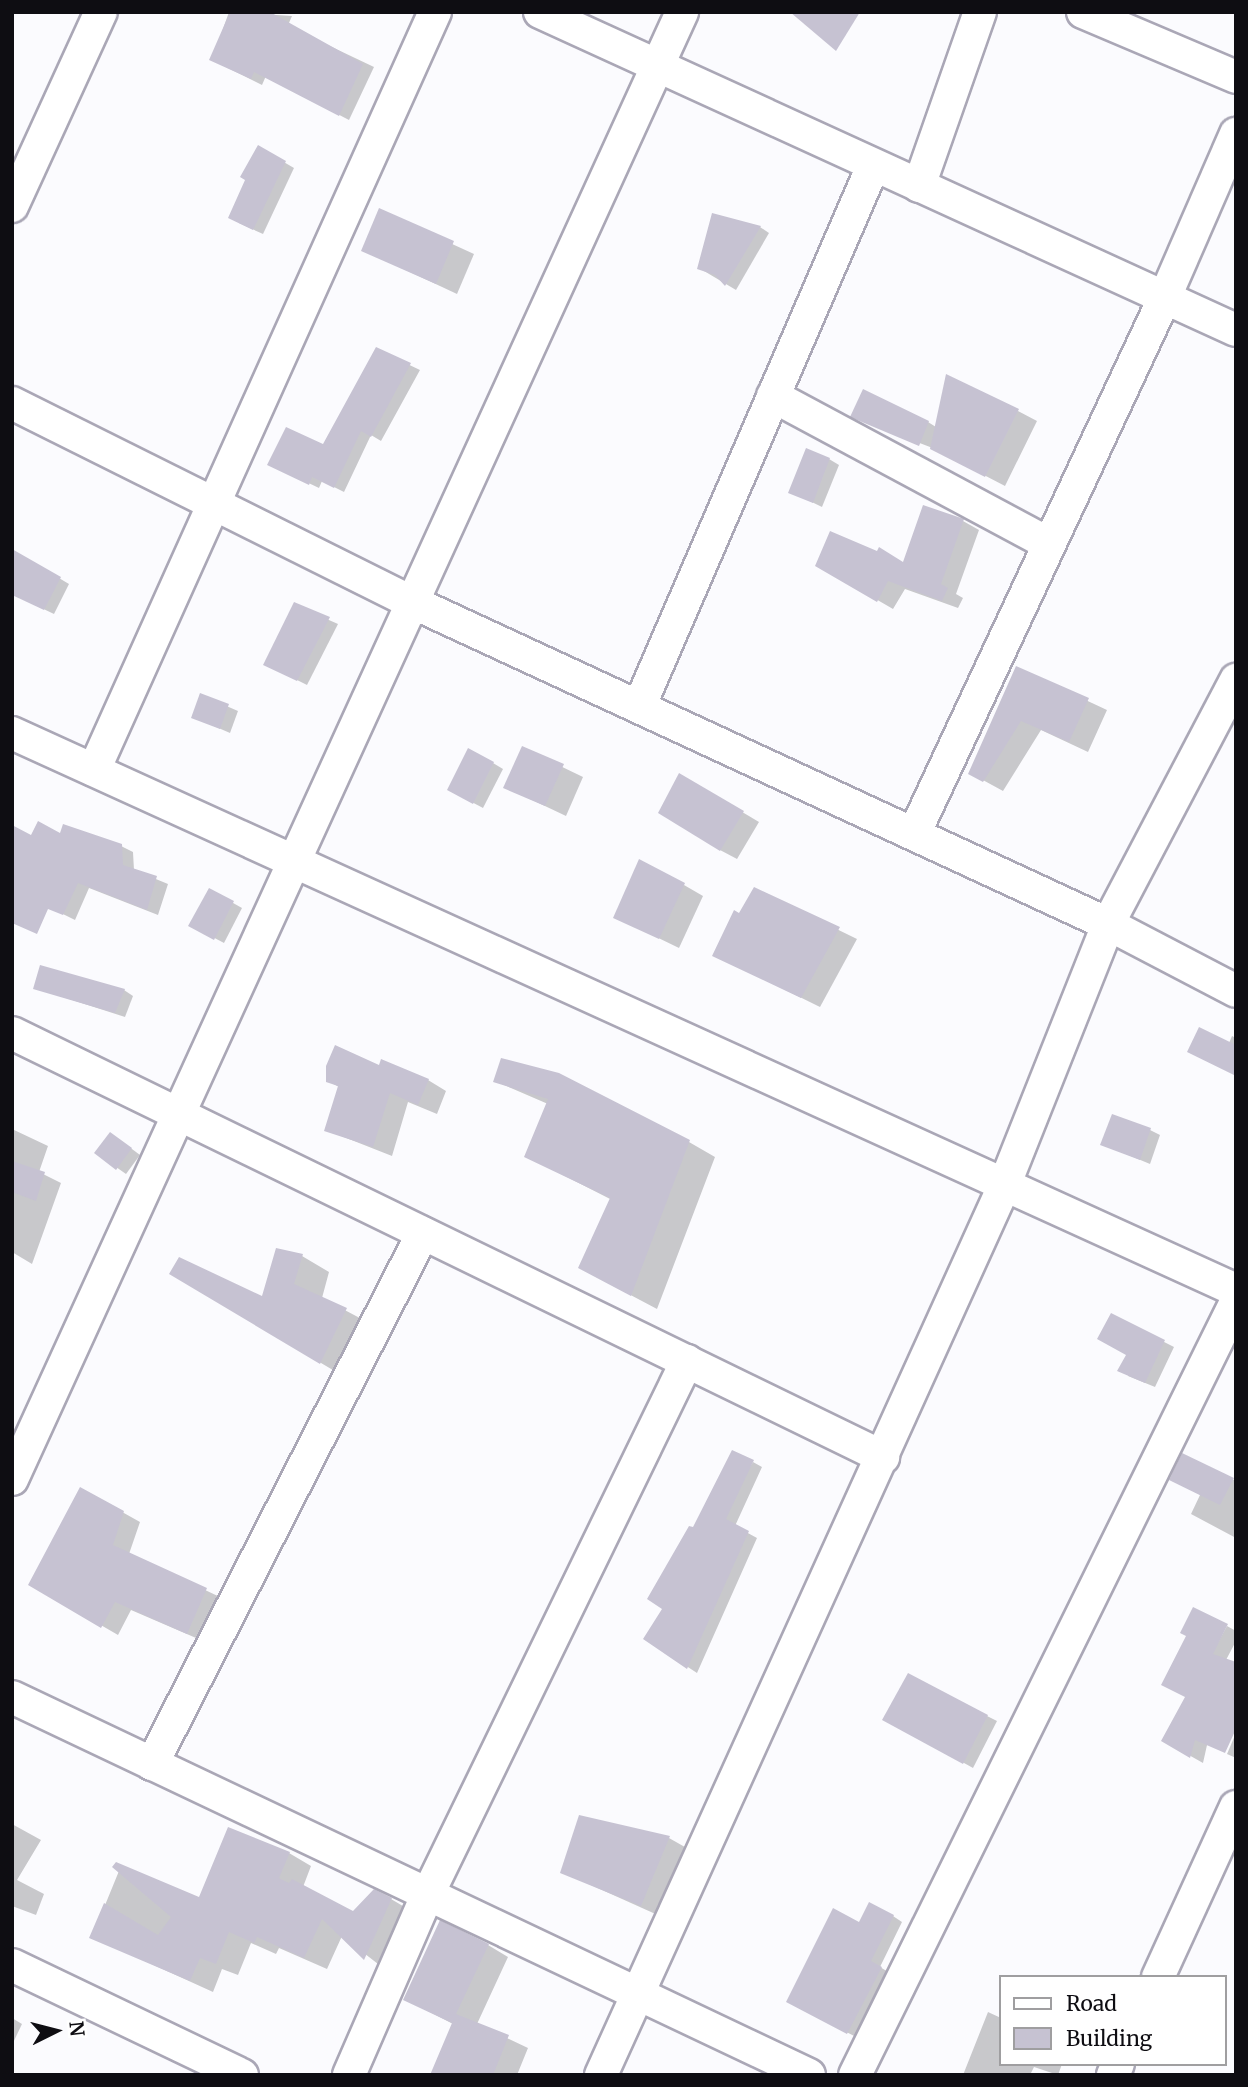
<!DOCTYPE html>
<style>
body{margin:0}
#map{position:relative;width:1248px;height:2087px;overflow:hidden;background:#fbfbfe;font-family:Merriweather,serif}
div>[style]{position:absolute}
.shadow>*{inset:0;background:#0003}
.building>*{inset:0;background:#c6c2d2}
.roads{filter:drop-shadow(2px 0 #aaa7b6) drop-shadow(-2px 0 #aaa7b6) drop-shadow(0 2px #aaa7b6) drop-shadow(0 -2px #aaa7b6)}
.minor>*{height:32px;margin:-16px;padding:0 16px;transform-origin:16px;border-radius:16px;background:#fff}
span{translate:-50% -50%;white-space:nowrap;text-align:center;line-height:1.15;-webkit-text-stroke:5px #fff;paint-order:stroke}
.frame{position:absolute;inset:0;border:14px solid #0e0d12;pointer-events:none}
.legend{position:absolute;left:999px;top:1975px;width:228px;height:91px;box-sizing:border-box;background:#fff;border:2px solid #9f9ea0;margin:0;padding:9px 12px;list-style:none;font-size:21px;color:#0e0d12}
.legend li{display:flex;align-items:center;gap:14px;height:35px}
.legend b{width:35px;border:2px solid #9f9ea0}
.north{position:absolute;left:21px;top:1996px;width:70px;height:70px;-webkit-text-stroke:5px #fff;paint-order:stroke;rotate:84deg;font-size:19px;font-weight:700;line-height:28px;text-align:center;color:#0e0d12}
.north::after{content:'';display:block;margin:auto;width:24px;height:32px;background:#0e0d12;clip-path:polygon(50% 0,100% 100%,50% 72%,0 100%)}
</style>
<div id="map">
<div class="shadow">
<i style="clip-path:polygon(229px 12px,292px 16px,262px 85px,212px 60px)"></i>
<i style="clip-path:polygon(313px 38px,374px 67px,349px 120px,295px 92px)"></i>
<i style="clip-path:polygon(258px 147px,294px 168px,263px 234px,239px 223px)"></i>
<i style="clip-path:polygon(380px 211px,474px 254px,457px 294px,363px 250px)"></i>
<i style="clip-path:polygon(760px 227px,769px 233px,736px 290px,699px 268px)"></i>
<i style="clip-path:polygon(376px 349px,420px 370px,381px 441px,371px 435px,344px 492px,322px 481px,319px 488px,279px 469px,324px 446px)"></i>
<i style="clip-path:polygon(1018px 411px,1037px 421px,1005px 486px,930px 447px,862px 421px,928px 422px,936px 427px)"></i>
<i style="clip-path:polygon(829px 459px,839px 465px,822px 507px,791px 492px)"></i>
<i style="clip-path:polygon(963px 521px,979px 530px,956px 594px,963px 598px,958px 608px,905px 589px,893px 609px,817px 565px,878px 553px,904px 564px)"></i>
<i style="clip-path:polygon(22px 556px,69px 584px,54px 614px,12px 594px)"></i>
<i style="clip-path:polygon(295px 605px,338px 624px,307px 685px,275px 669px)"></i>
<i style="clip-path:polygon(1017px 668px,1107px 710px,1088px 752px,1041px 730px,1003px 791px,970px 773px)"></i>
<i style="clip-path:polygon(201px 695px,238px 711px,230px 733px,193px 717px)"></i>
<i style="clip-path:polygon(523px 748px,583px 777px,566px 816px,505px 787px)"></i>
<i style="clip-path:polygon(493px 763px,503px 769px,483px 808px,449px 790px)"></i>
<i style="clip-path:polygon(680px 775px,759px 822px,737px 859px,720px 850px)"></i>
<i style="clip-path:polygon(61px 835px,121px 846px,133px 852px,134px 870px,168px 884px,158px 915px,89px 888px,75px 920px,12px 889px,32px 837px)"></i>
<i style="clip-path:polygon(684px 885px,703px 896px,679px 948px,615px 917px)"></i>
<i style="clip-path:polygon(755px 889px,857px 939px,820px 1007px,714px 955px)"></i>
<i style="clip-path:polygon(210px 890px,242px 908px,224px 943px,190px 925px)"></i>
<i style="clip-path:polygon(35px 988px,124px 990px,133px 996px,125px 1017px)"></i>
<i style="clip-path:polygon(1232px 1036px,1236px 1038px,1236px 1075px,1229px 1043px)"></i>
<i style="clip-path:polygon(380px 1067px,428px 1080px,446px 1091px,437px 1114px,408px 1102px,392px 1156px,326px 1130px,339px 1087px,328px 1081px)"></i>
<i style="clip-path:polygon(495px 1081px,689px 1142px,715px 1157px,657px 1309px,606px 1282px,612px 1200px,526px 1156px,548px 1104px)"></i>
<i style="clip-path:polygon(12px 1129px,48px 1146px,39px 1172px,61px 1183px,32px 1264px,12px 1252px)"></i>
<i style="clip-path:polygon(1150px 1130px,1160px 1135px,1150px 1164px,1102px 1144px)"></i>
<i style="clip-path:polygon(120px 1140px,140px 1155px,126px 1174px,96px 1153px)"></i>
<i style="clip-path:polygon(302px 1256px,329px 1272px,322px 1298px,373px 1325px,348px 1379px,171px 1274px,263px 1299px)"></i>
<i style="clip-path:polygon(1111px 1315px,1174px 1347px,1155px 1387px,1128px 1376px,1129px 1354px)"></i>
<i style="clip-path:polygon(1183px 1455px,1236px 1481px,1236px 1538px,1191px 1514px,1200px 1495px)"></i>
<i style="clip-path:polygon(753px 1462px,762px 1467px,735px 1526px,757px 1538px,697px 1673px,645px 1639px)"></i>
<i style="clip-path:polygon(81px 1489px,140px 1522px,129px 1554px,222px 1598px,203px 1641px,131px 1610px,118px 1635px,30px 1584px)"></i>
<i style="clip-path:polygon(1227px 1626px,1236px 1631px,1236px 1641px,1226px 1660px,1203px 1763px,1164px 1741px)"></i>
<i style="clip-path:polygon(987px 1716px,997px 1721px,973px 1768px,885px 1719px)"></i>
<i style="clip-path:polygon(1236px 1733px,1236px 1758px,1227px 1754px)"></i>
<i style="clip-path:polygon(12px 1824px,41px 1840px,17px 1880px,44px 1894px,36px 1915px,12px 1906px)"></i>
<i style="clip-path:polygon(669px 1838px,699px 1855px,671px 1921px,562px 1872px)"></i>
<i style="clip-path:polygon(289px 1853px,311px 1866px,303px 1887px,353px 1913px,391px 1899px,413px 1912px,387px 1971px,342px 1936px,327px 1969px,279px 1948px,276px 1954px,251px 1943px,238px 1975px,222px 1969px,213px 1992px,92px 1937px,121px 1866px,200px 1899px)"></i>
<i style="clip-path:polygon(893px 1916px,902px 1922px,880px 1967px,890px 1973px,858px 2038px,798px 2007px,860px 1925px)"></i>
<i style="clip-path:polygon(488px 1945px,508px 1957px,477px 2024px,528px 2048px,517px 2075px,432px 2075px,453px 2024px,405px 1999px)"></i>
<i style="clip-path:polygon(988px 2012px,1001px 2018px,1001px 2064px,1062px 2064px,1058px 2075px,1034px 2067px,1030px 2075px,963px 2075px)"></i>
<i style="clip-path:polygon(12px 2018px,22px 2024px,12px 2045px)"></i>
</div>
<div class="building">
<i style="clip-path:polygon(230px 12px,270px 12px,363px 64px,339px 116px,254px 72px,251px 79px,209px 60px)"></i>
<i style="clip-path:polygon(790px 12px,860px 12px,836px 51px)"></i>
<i style="clip-path:polygon(258px 145px,286px 161px,253px 230px,228px 218px,245px 180px,240px 177px)"></i>
<i style="clip-path:polygon(379px 208px,454px 241px,436px 284px,361px 251px)"></i>
<i style="clip-path:polygon(712px 213px,761px 226px,725px 286px,715px 275px,697px 269px)"></i>
<i style="clip-path:polygon(376px 347px,411px 363px,371px 437px,361px 431px,334px 488px,312px 477px,309px 485px,267px 465px,286px 427px,323px 444px)"></i>
<i style="clip-path:polygon(946px 374px,1019px 409px,985px 477px,930px 449px)"></i>
<i style="clip-path:polygon(863px 389px,929px 421px,919px 446px,850px 417px)"></i>
<i style="clip-path:polygon(806px 448px,830px 458px,813px 503px,788px 493px)"></i>
<i style="clip-path:polygon(923px 505px,964px 519px,941px 584px,948px 588px,942px 601px,888px 581px,877px 602px,815px 566px,830px 531px,877px 551px,879px 547px,903px 562px)"></i>
<i style="clip-path:polygon(12px 549px,61px 577px,44px 610px,12px 595px)"></i>
<i style="clip-path:polygon(294px 602px,330px 617px,297px 681px,263px 665px)"></i>
<i style="clip-path:polygon(1016px 666px,1089px 698px,1069px 742px,1021px 721px,983px 782px,968px 774px)"></i>
<i style="clip-path:polygon(200px 693px,229px 704px,220px 729px,191px 718px)"></i>
<i style="clip-path:polygon(522px 746px,564px 764px,545px 806px,503px 788px)"></i>
<i style="clip-path:polygon(468px 748px,494px 762px,473px 804px,447px 790px)"></i>
<i style="clip-path:polygon(679px 773px,744px 811px,720px 851px,658px 813px)"></i>
<i style="clip-path:polygon(38px 821px,60px 833px,63px 824px,122px 844px,123px 865px,157px 876px,147px 910px,78px 883px,63px 915px,48px 909px,37px 934px,12px 923px,12px 825px,31px 835px)"></i>
<i style="clip-path:polygon(639px 859px,685px 883px,659px 939px,613px 918px)"></i>
<i style="clip-path:polygon(754px 887px,840px 927px,801px 998px,712px 956px,734px 910px,739px 913px)"></i>
<i style="clip-path:polygon(209px 888px,234px 901px,214px 940px,188px 926px)"></i>
<i style="clip-path:polygon(40px 965px,125px 989px,115px 1013px,33px 989px)"></i>
<i style="clip-path:polygon(1199px 1027px,1236px 1045px,1236px 1076px,1187px 1052px)"></i>
<i style="clip-path:polygon(335px 1045px,379px 1065px,381px 1059px,429px 1079px,418px 1105px,390px 1093px,373px 1147px,324px 1131px,338px 1086px,326px 1082px,326px 1066px)"></i>
<i style="clip-path:polygon(501px 1058px,559px 1073px,690px 1140px,631px 1296px,578px 1268px,610px 1198px,524px 1157px,548px 1099px,493px 1082px)"></i>
<i style="clip-path:polygon(1112px 1114px,1151px 1128px,1140px 1160px,1100px 1145px)"></i>
<i style="clip-path:polygon(110px 1132px,132px 1148px,116px 1170px,94px 1153px)"></i>
<i style="clip-path:polygon(12px 1161px,45px 1172px,36px 1201px,12px 1192px)"></i>
<i style="clip-path:polygon(276px 1248px,303px 1254px,294px 1284px,347px 1308px,320px 1364px,169px 1274px,179px 1257px,262px 1296px)"></i>
<i style="clip-path:polygon(1111px 1313px,1165px 1340px,1145px 1383px,1117px 1371px,1126px 1355px,1097px 1339px)"></i>
<i style="clip-path:polygon(732px 1450px,754px 1460px,726px 1519px,749px 1531px,687px 1669px,643px 1639px,662px 1609px,647px 1599px,689px 1526px,693px 1527px)"></i>
<i style="clip-path:polygon(1182px 1453px,1234px 1478px,1220px 1505px,1169px 1480px)"></i>
<i style="clip-path:polygon(80px 1487px,124px 1511px,113px 1545px,207px 1588px,187px 1634px,115px 1602px,101px 1628px,28px 1585px)"></i>
<i style="clip-path:polygon(1193px 1607px,1228px 1624px,1213px 1654px,1236px 1662px,1236px 1729px,1225px 1753px,1195px 1740px,1190px 1758px,1161px 1741px,1185px 1697px,1161px 1685px,1186px 1636px,1180px 1633px)"></i>
<i style="clip-path:polygon(908px 1673px,988px 1715px,963px 1764px,882px 1720px)"></i>
<i style="clip-path:polygon(579px 1815px,670px 1836px,641px 1906px,560px 1873px)"></i>
<i style="clip-path:polygon(228px 1827px,290px 1852px,279px 1878px,289px 1883px,292px 1879px,353px 1911px,374px 1889px,392px 1898px,364px 1960px,322px 1919px,304px 1958px,257px 1937px,254px 1943px,229px 1932px,216px 1964px,200px 1958px,190px 1981px,89px 1938px,104px 1903px,158px 1935px,171px 1917px,112px 1867px,116px 1862px,199px 1897px)"></i>
<i style="clip-path:polygon(869px 1902px,894px 1915px,871px 1961px,882px 1967px,847px 2034px,786px 2002px,833px 1908px,859px 1922px)"></i>
<i style="clip-path:polygon(440px 1920px,489px 1944px,456px 2014px,509px 2035px,493px 2075px,430px 2075px,452px 2023px,403px 2000px)"></i>
</div>
<div class="roads">
<div class="minor">
<i style="left:540px;top:12px;width:765px;rotate:24.56deg"></i>
<i style="left:1083px;top:12px;width:166px;rotate:23deg"></i>
<i style="left:919px;top:186px;width:184px;rotate:-70.7deg"></i>
<i style="left:12px;top:206px;width:213px;rotate:-65.4deg"></i>
<i style="left:773px;top:396px;width:313px;rotate:28.2deg"></i>
<i style="left:12px;top:403px;width:447px;rotate:26.5deg"></i>
<i style="left:412px;top:602px;width:767px;rotate:24.83deg"></i>
<i style="left:1108px;top:924px;width:144px;rotate:27.6deg"></i>
<i style="left:639px;top:707px;width:589px;rotate:-66.61deg"></i>
<i style="left:12px;top:733px;width:1345px;rotate:24.47deg"></i>
<i style="left:94px;top:770px;width:831px;rotate:-65.78deg"></i>
<i style="left:914px;top:834px;width:593px;rotate:-64.95deg"></i>
<i style="left:1165px;top:297px;width:178px;rotate:-66.5deg"></i>
<i style="left:12px;top:1033px;width:969px;rotate:25.96deg"></i>
<i style="left:12px;top:1479px;width:1613px;rotate:-65.45deg"></i>
<i style="left:12px;top:1697px;width:882px;rotate:25.37deg"></i>
<i style="left:152px;top:1764px;width:596px;rotate:-62.96deg"></i>
<i style="left:12px;top:1965px;width:255px;rotate:25.6deg"></i>
<i style="left:1158px;top:1977px;width:187px;rotate:-65.4deg"></i>
<i style="left:349px;top:2075px;width:195px;rotate:-66.5deg"></i>
<i style="left:427px;top:1896px;width:595px;rotate:-64.08deg"></i>
<i style="left:601px;top:2075px;width:976px;rotate:-65.61deg"></i>
<i style="left:1004px;top:1186px;width:282px;rotate:-68.3deg"></i>
<i style="left:1108px;top:924px;width:276px;rotate:-62.3deg"></i>
<i style="left:855px;top:2075px;width:862px;rotate:-63.76deg"></i>
<i style="left:1113px;top:2075px;width:12px;rotate:-66deg"></i>
</div>
</div>
<div class="frame"></div>
<ul class="legend">
<li><b style="height:9px;background:#fff"></b>Road</li>
<li><b style="height:19px;background:#c6c2d2"></b>Building</li>
</ul>
<div class="north">N</div>
</div>
